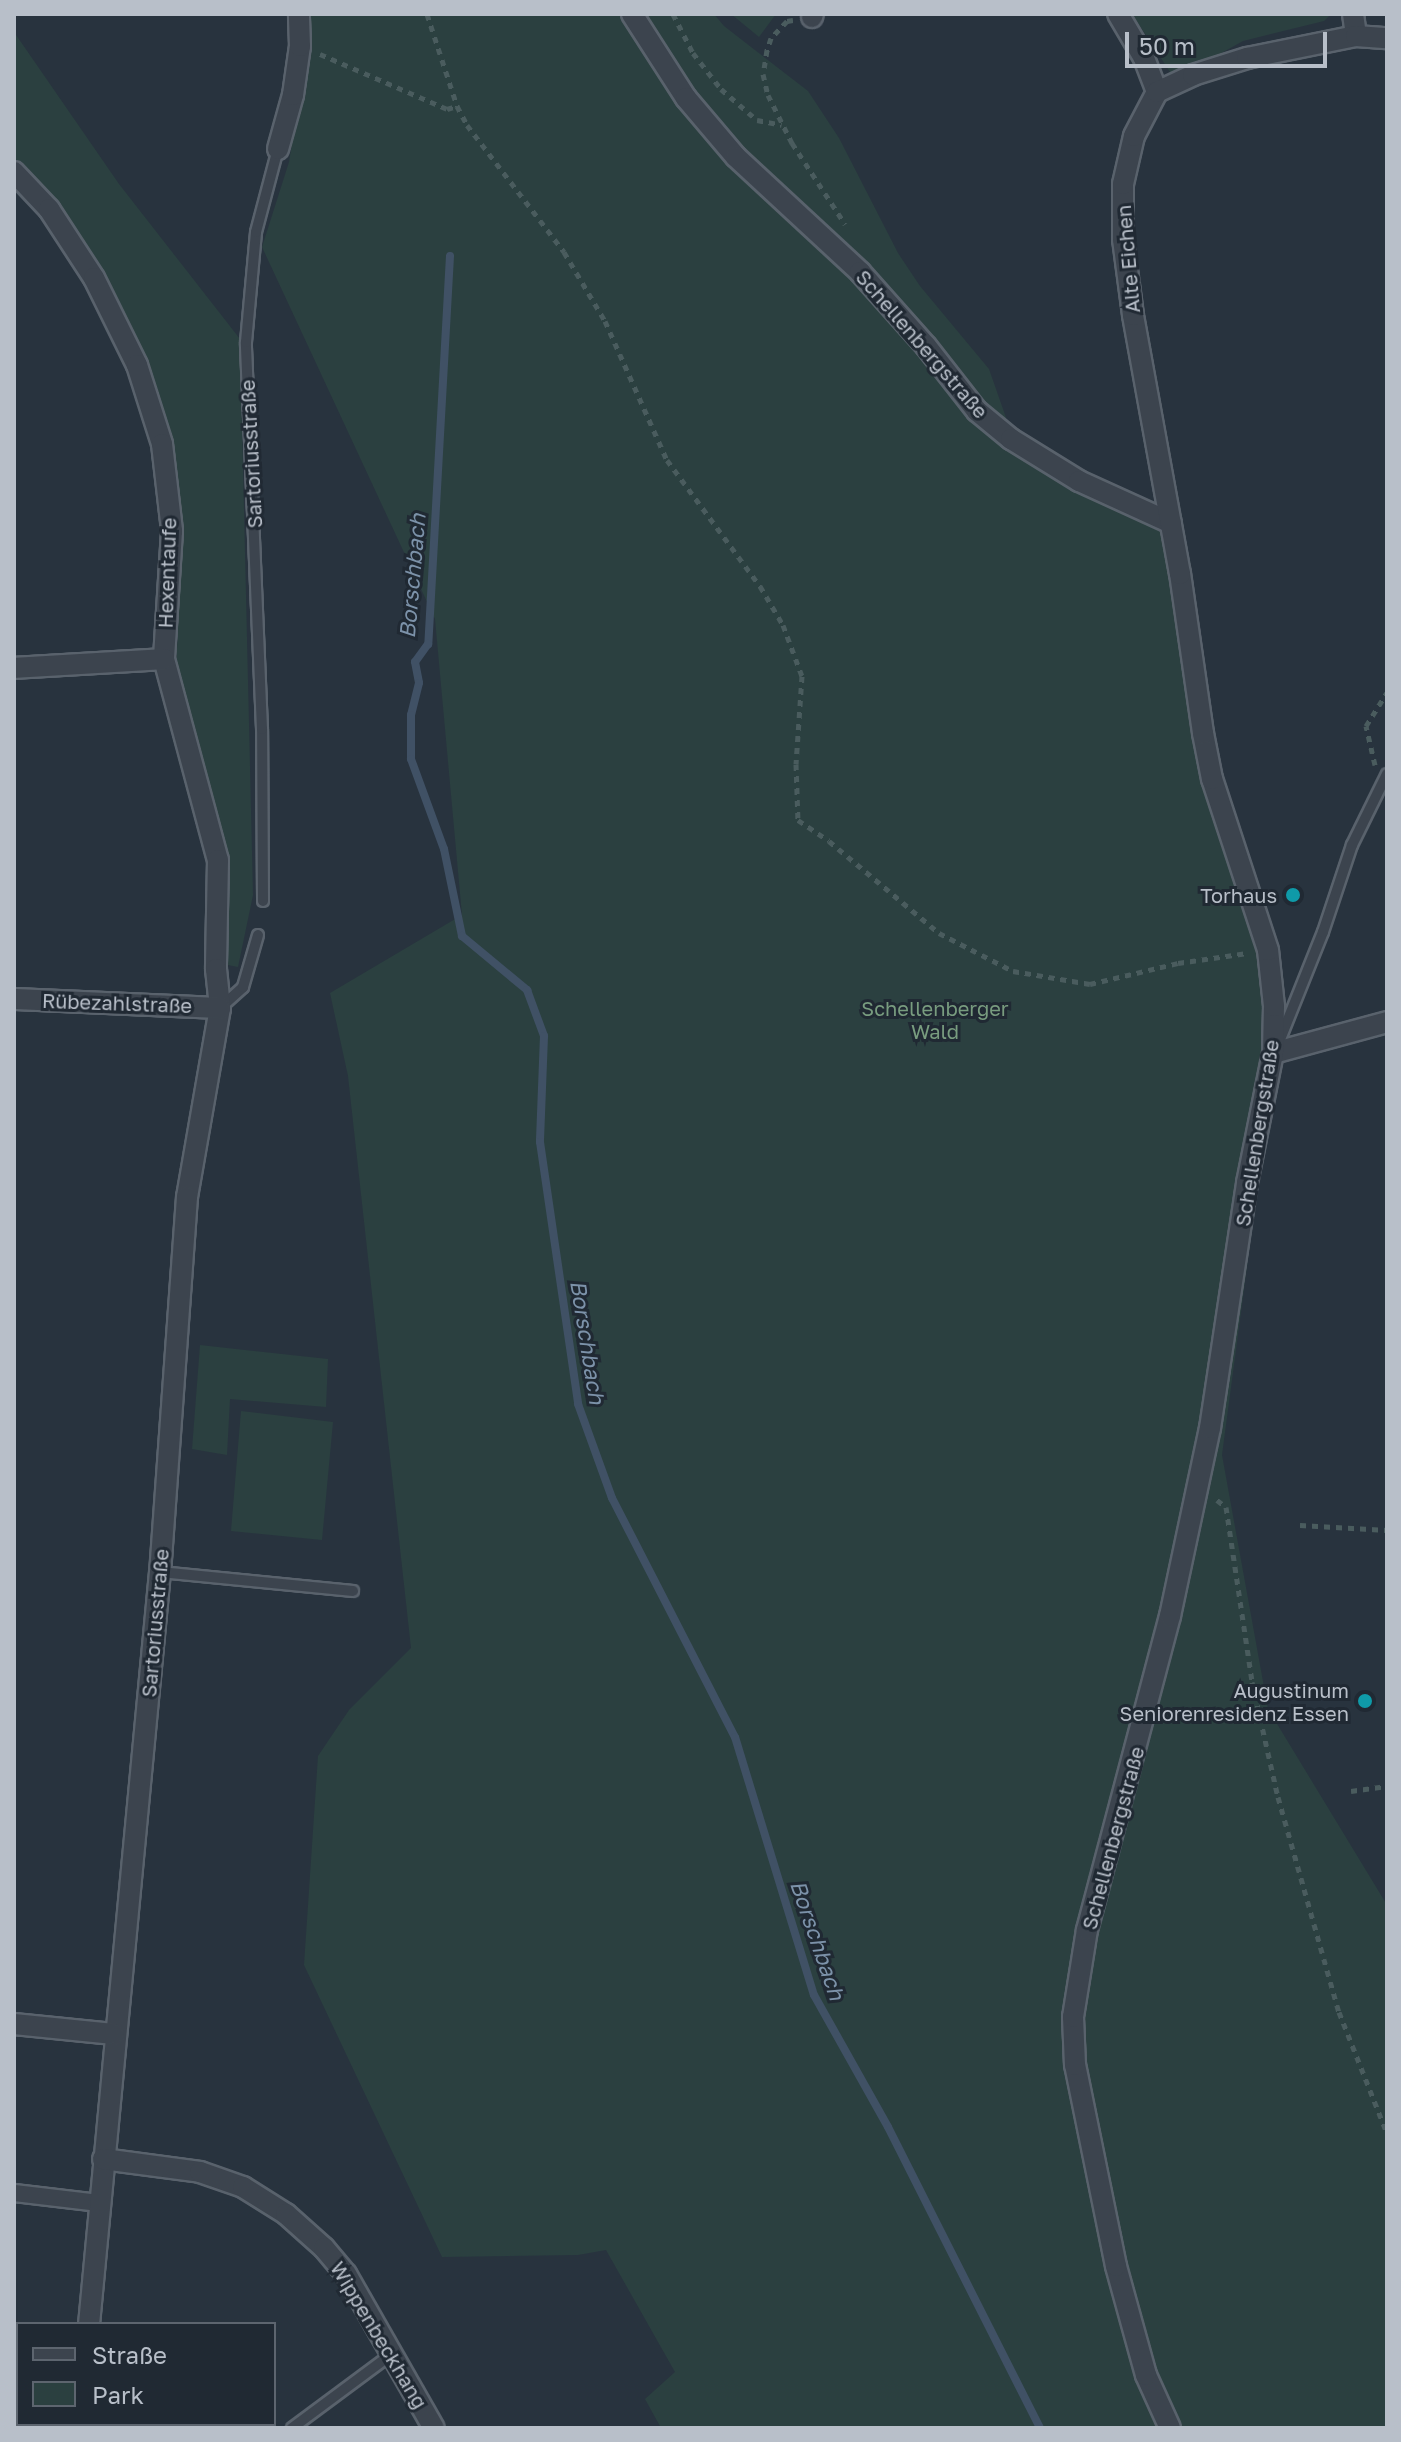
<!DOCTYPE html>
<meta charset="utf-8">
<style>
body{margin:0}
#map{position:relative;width:1401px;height:2442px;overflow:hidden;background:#28333e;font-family:"Golos Text",sans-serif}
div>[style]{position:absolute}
.green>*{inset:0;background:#2b4040}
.stream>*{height:8px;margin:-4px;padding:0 4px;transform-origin:4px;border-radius:4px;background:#405165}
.path>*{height:5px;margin-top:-2.5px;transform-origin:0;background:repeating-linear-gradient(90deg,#4a5c5e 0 6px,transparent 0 12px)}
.roads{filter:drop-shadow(2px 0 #59626c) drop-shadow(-2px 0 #59626c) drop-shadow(0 2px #59626c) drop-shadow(0 -2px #59626c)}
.service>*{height:10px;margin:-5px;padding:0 5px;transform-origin:5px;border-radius:5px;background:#3c444e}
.pedestrian>*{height:16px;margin:-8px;padding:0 8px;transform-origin:8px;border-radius:8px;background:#3c444e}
.minor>*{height:20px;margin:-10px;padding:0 10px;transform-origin:10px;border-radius:10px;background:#3c444e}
.dots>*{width:22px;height:22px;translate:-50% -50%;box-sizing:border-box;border:4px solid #202933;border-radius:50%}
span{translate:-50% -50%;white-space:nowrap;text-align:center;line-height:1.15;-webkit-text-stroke:6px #202933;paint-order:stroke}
.street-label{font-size:20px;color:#b8bfc9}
.poi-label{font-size:20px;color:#b8bfc9}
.right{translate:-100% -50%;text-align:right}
.park-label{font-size:20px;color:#789c7f}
.water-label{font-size:22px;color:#7c92a9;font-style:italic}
.frame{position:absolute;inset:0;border:16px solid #b8bfc9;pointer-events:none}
.legend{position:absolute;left:16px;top:2322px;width:260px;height:104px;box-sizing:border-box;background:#202933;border:2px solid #5d656f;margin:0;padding:10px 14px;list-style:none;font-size:24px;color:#b8bfc9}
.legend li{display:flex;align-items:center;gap:16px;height:40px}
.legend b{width:40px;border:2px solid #5d656f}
.scale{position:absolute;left:1125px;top:32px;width:202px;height:36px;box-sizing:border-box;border:4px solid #b8bfc9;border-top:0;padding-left:10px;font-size:24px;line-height:28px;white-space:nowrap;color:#b8bfc9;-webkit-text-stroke:6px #202933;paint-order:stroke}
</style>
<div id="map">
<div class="green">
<i style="clip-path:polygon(297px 14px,629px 14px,684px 100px,828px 248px,974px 413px,1170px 529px,1200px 733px,1264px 942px,1273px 1071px,1222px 1455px,1268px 1709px,1387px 1905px,1387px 2428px,661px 2428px,645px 2399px,675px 2372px,606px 2250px,578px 2255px,442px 2257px,304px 1965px,318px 1756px,349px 1710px,411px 1648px,348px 1076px,330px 993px,462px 915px,435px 619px,262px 247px,289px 162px,309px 40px)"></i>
<i style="clip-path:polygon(635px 14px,714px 14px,724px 26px,808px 91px,839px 138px,898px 253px,920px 286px,989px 369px,1010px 429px,977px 409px,738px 157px)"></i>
<i style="clip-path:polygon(731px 14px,776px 14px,759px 37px)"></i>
<i style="clip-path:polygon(1132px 14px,1331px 14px,1324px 21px,1243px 41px,1189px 71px,1172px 75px)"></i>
<i style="clip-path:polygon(14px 32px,119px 184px,240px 339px,253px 895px,238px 967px,223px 964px,224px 849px,176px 670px,182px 540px,150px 371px,102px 269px,14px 157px)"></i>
<i style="clip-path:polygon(200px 1345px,328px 1359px,326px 1407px,230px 1399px,227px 1455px,192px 1449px)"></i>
<i style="clip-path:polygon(241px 1411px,333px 1422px,322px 1540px,231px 1531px)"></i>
</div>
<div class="stream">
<i style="left:450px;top:256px;width:389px;rotate:93.2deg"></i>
<i style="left:428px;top:644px;width:22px;rotate:126deg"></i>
<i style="left:415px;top:662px;width:21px;rotate:79deg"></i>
<i style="left:419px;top:683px;width:33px;rotate:104deg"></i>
<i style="left:411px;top:715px;width:44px;rotate:90deg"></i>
<i style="left:411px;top:759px;width:96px;rotate:69.9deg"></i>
<i style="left:444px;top:849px;width:89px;rotate:78.3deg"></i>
<i style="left:462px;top:936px;width:85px;rotate:39.7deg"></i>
<i style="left:527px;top:990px;width:49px;rotate:69.7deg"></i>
<i style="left:544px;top:1036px;width:106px;rotate:92.2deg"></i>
<i style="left:540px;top:1142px;width:265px;rotate:81.7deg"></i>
<i style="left:578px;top:1404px;width:100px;rotate:70.1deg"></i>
<i style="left:612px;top:1498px;width:269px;rotate:62.8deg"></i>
<i style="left:735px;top:1737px;width:270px;rotate:73deg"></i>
<i style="left:814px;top:1995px;width:151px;rotate:60.7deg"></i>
<i style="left:888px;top:2127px;width:337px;rotate:63.2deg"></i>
</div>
<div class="path">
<i style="left:427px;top:14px;width:97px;rotate:71.9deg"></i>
<i style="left:457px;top:106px;width:21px;rotate:62deg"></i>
<i style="left:467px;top:125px;width:160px;rotate:52.6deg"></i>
<i style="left:564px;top:252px;width:80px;rotate:59.3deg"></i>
<i style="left:605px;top:321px;width:152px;rotate:66deg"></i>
<i style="left:667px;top:460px;width:157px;rotate:53.6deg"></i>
<i style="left:760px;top:586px;width:45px;rotate:59.5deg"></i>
<i style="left:783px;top:625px;width:54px;rotate:69.6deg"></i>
<i style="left:802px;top:676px;width:88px;rotate:93.9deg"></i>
<i style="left:796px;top:764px;width:56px;rotate:88deg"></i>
<i style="left:798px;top:820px;width:37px;rotate:34deg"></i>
<i style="left:829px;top:841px;width:143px;rotate:39.9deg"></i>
<i style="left:939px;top:933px;width:83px;rotate:27.2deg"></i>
<i style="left:1013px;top:971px;width:78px;rotate:9.6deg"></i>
<i style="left:1090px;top:984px;width:90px;rotate:-13.4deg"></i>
<i style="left:1178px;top:963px;width:70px;rotate:-8.2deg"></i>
<i style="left:673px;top:14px;width:44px;rotate:62.9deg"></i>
<i style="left:693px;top:53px;width:46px;rotate:52.1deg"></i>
<i style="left:721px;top:89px;width:48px;rotate:40.7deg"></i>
<i style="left:757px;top:120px;width:25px;rotate:11deg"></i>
<i style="left:793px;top:20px;width:6px;rotate:171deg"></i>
<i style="left:787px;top:21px;width:23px;rotate:133deg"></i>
<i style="left:771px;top:38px;width:13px;rotate:108deg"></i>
<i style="left:767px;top:50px;width:24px;rotate:99deg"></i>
<i style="left:763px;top:74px;width:22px;rotate:77deg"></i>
<i style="left:768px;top:95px;width:54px;rotate:63.4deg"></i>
<i style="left:792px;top:143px;width:97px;rotate:56.8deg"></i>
<i style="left:320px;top:54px;width:138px;rotate:23.4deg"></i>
<i style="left:447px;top:109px;width:10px;rotate:-17deg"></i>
<i style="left:1375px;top:765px;width:40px;rotate:-103deg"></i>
<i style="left:1366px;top:726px;width:39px;rotate:-58deg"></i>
<i style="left:1217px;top:1500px;width:11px;rotate:38deg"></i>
<i style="left:1226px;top:1507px;width:177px;rotate:81.5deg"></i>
<i style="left:1252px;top:1682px;width:118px;rotate:77.3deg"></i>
<i style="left:1278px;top:1797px;width:223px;rotate:74.2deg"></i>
<i style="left:1339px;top:2012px;width:130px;rotate:68.4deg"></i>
<i style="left:1300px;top:1525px;width:87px;rotate:3.3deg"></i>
<i style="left:1351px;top:1791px;width:36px;rotate:-8deg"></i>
</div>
<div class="roads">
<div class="service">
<i style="left:263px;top:901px;width:172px;rotate:-90.3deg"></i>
<i style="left:262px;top:729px;width:387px;rotate:-92.4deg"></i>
<i style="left:246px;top:342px;width:110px;rotate:-84.8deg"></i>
<i style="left:256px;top:232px;width:86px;rotate:-75.2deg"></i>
<i style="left:220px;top:1008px;width:31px;rotate:-42deg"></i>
<i style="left:243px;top:987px;width:54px;rotate:-73.9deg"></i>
<i style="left:1279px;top:1042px;width:118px;rotate:-68.2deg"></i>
<i style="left:1323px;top:932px;width:92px;rotate:-71.6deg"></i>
<i style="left:1352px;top:845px;width:79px;rotate:-63.8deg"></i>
<i style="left:160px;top:1572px;width:194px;rotate:5.6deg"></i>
<i style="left:292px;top:2428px;width:126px;rotate:-36.6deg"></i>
</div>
<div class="pedestrian">
<i style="left:14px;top:2193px;width:86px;rotate:6.7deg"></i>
</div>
<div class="minor">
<i style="left:632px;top:14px;width:100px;rotate:57.3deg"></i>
<i style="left:686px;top:98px;width:77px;rotate:49.7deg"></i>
<i style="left:736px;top:157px;width:169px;rotate:42.8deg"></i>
<i style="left:860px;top:272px;width:99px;rotate:48.3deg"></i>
<i style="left:926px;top:346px;width:83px;rotate:51.9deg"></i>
<i style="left:977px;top:411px;width:44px;rotate:39.5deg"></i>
<i style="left:1011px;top:439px;width:80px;rotate:31.7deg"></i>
<i style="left:1079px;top:481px;width:101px;rotate:24.5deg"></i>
<i style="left:1118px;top:14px;width:51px;rotate:59.4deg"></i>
<i style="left:1144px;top:58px;width:36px;rotate:69deg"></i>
<i style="left:1353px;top:14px;width:22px;rotate:82deg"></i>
<i style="left:812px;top:17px;width:3px;rotate:-72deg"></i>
<i style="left:278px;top:149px;width:56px;rotate:-74.5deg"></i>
<i style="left:293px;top:95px;width:49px;rotate:-81.9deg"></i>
<i style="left:300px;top:46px;width:32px;rotate:-92deg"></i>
<i style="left:14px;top:172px;width:51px;rotate:46.6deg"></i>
<i style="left:49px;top:209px;width:82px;rotate:56.9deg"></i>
<i style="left:94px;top:278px;width:97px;rotate:63.7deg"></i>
<i style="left:137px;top:365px;width:83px;rotate:72.4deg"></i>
<i style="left:162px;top:444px;width:88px;rotate:83.4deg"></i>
<i style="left:172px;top:531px;width:128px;rotate:93.6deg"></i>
<i style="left:164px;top:659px;width:208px;rotate:75deg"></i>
<i style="left:218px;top:860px;width:109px;rotate:91.1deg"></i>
<i style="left:216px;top:969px;width:39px;rotate:84deg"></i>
<i style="left:220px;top:1008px;width:192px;rotate:99.9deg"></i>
<i style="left:187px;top:1197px;width:376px;rotate:94.1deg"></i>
<i style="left:160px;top:1572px;width:755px;rotate:95.39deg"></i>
<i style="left:14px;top:668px;width:150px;rotate:-3.4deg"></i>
<i style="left:14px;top:999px;width:206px;rotate:2.5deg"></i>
<i style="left:1273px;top:1053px;width:118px;rotate:-15.2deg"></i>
<i style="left:14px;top:2024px;width:100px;rotate:5.7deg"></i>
<i style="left:103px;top:2159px;width:98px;rotate:7.6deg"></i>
<i style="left:200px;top:2172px;width:46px;rotate:19.2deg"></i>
<i style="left:243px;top:2187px;width:51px;rotate:32.1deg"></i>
<i style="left:286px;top:2214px;width:51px;rotate:41.8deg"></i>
<i style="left:324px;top:2248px;width:34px;rotate:50deg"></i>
<i style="left:346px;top:2274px;width:177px;rotate:60.3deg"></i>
<i style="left:93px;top:2424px;width:4px;rotate:76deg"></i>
<i style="left:1170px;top:2428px;width:58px;rotate:-114.4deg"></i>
<i style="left:1146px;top:2375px;width:113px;rotate:-105.4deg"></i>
<i style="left:1116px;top:2266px;width:205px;rotate:-101.5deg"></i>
<i style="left:1075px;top:2065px;width:48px;rotate:-92.4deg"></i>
<i style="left:1073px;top:2017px;width:88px;rotate:-80.9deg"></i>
<i style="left:1087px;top:1930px;width:325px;rotate:-75.2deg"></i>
<i style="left:1170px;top:1616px;width:192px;rotate:-78deg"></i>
<i style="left:1210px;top:1428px;width:248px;rotate:-81.4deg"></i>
<i style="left:1247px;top:1183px;width:133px;rotate:-78.7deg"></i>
<i style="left:1273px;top:1053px;width:47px;rotate:-88.8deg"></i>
<i style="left:1274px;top:1006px;width:56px;rotate:-96.1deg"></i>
<i style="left:1268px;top:950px;width:180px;rotate:-108.1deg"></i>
<i style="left:1212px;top:779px;width:47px;rotate:-101.1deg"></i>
<i style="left:1203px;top:733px;width:161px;rotate:-98.2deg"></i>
<i style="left:1180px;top:574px;width:263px;rotate:-100.3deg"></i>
<i style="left:1133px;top:315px;width:77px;rotate:-97.5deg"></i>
<i style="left:1123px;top:239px;width:55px;rotate:-90deg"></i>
<i style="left:1123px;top:184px;width:49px;rotate:-77.1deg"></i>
<i style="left:1134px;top:136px;width:50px;rotate:-62.4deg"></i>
<i style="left:1157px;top:92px;width:40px;rotate:-25deg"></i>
<i style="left:1193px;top:75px;width:57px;rotate:-17.5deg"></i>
<i style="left:1247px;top:58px;width:111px;rotate:-11.4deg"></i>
<i style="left:1356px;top:36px;width:31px;rotate:4deg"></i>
</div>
</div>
<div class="dots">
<i style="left:1293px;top:895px;background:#0f9aa8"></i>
<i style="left:1365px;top:1701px;background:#0f9aa8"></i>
</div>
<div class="street-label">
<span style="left:1128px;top:259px;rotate:-95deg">Alte Eichen</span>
<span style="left:922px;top:344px;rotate:49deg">Schellenbergstraße</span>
<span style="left:251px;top:454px;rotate:-93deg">Sartoriusstraße</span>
<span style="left:167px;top:573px;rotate:-88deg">Hexentaufe</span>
<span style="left:117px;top:1003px;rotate:2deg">Rübezahlstraße</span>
<span style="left:1257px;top:1133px;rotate:-81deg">Schellenbergstraße</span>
<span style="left:155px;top:1623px;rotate:-85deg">Sartoriusstraße</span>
<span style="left:1113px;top:1838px;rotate:-75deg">Schellenbergstraße</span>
<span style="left:379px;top:2335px;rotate:59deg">Wippenbeckhang</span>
</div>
<div class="poi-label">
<span class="right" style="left:1277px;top:895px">Torhaus</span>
<span class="right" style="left:1349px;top:1702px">Augustinum<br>Seniorenresidenz Essen</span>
</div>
<div class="park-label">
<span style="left:935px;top:1020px">Schellenberger<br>Wald</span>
</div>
<div class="water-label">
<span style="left:412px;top:576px;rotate:-85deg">Borschbach</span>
<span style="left:588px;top:1342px;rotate:81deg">Borschbach</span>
<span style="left:818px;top:1940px;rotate:71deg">Borschbach</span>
</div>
<div class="frame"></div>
<ul class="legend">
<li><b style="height:10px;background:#3c444e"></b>Straße</li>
<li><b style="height:22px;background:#2b4040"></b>Park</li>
</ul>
<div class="scale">50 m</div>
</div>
